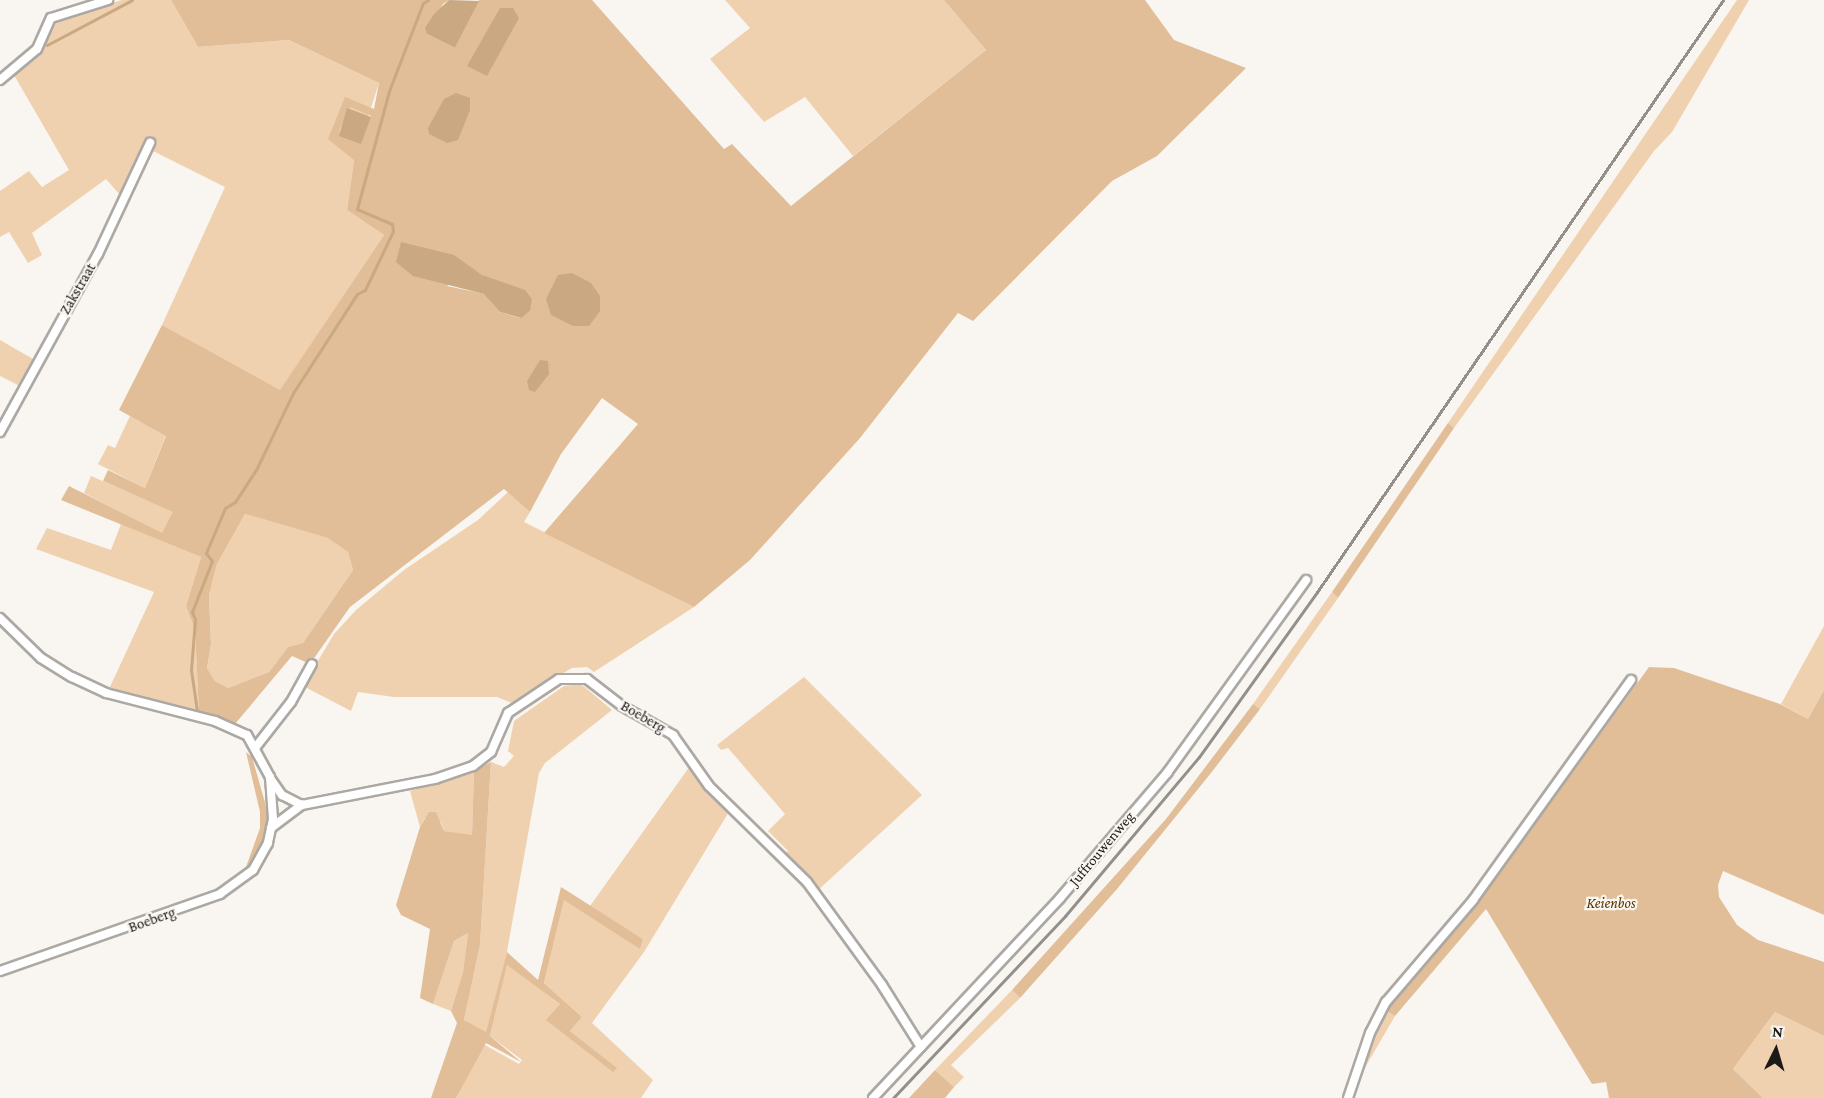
<!DOCTYPE html>
<style>
body{margin:0}
#map{position:relative;width:1824px;height:1098px;overflow:hidden;background:#f9f5f0;font-family:"Crimson Pro",serif}
div>[style]{position:absolute}
.green>*{inset:0;background:#efd1af}
.forest>*{inset:0;background:#e1be97}
.water>*{inset:0;background:#caa882}
.stream>*{height:3px;margin:-1.5px;padding:0 1.5px;transform-origin:1.5px;border-radius:1.5px;background:#caa882}
.roads{filter:drop-shadow(2px 0 #aca8a3) drop-shadow(-2px 0 #aca8a3) drop-shadow(0 2px #aca8a3) drop-shadow(0 -2px #aca8a3)}
.street>*{height:8px;margin:-4px;padding:0 4px;transform-origin:4px;border-radius:4px;background:#fff}
.rail>*{height:3px;margin:-1.5px;padding:0 1.5px;transform-origin:1.5px;border-radius:1.5px;background:#93908c}
span{translate:-50% -50%;white-space:nowrap;text-align:center;line-height:1.15;-webkit-text-stroke:4.5px #f9f5f0;paint-order:stroke}
.street-label{font-size:15px;color:#1c1a18}
.park-label{font-size:15px;color:#573503;font-style:italic}
.north{position:absolute;left:1746px;top:1020px;width:60px;height:60px;-webkit-text-stroke:4px #f9f5f0;paint-order:stroke;rotate:5deg;font-size:16px;font-weight:700;line-height:24px;text-align:center;color:#1c1a18}
.north::after{content:'';display:block;margin:auto;width:21px;height:27px;background:#1c1a18;clip-path:polygon(50% 0,100% 100%,50% 72%,0 100%)}
</style>
<div id="map">
<div class="green">
<i style="clip-path:polygon(122px 0,171px 0,198px 47px,289px 40px,379px 83px,354px 160px,347px 210px,384px 235px,280px 391px,162px 325px,225px 187px,145px 147px,121px 196px,106px 179px,32px 233px,42px 255px,28px 263px,9px 232px,0 237px,0 191px,29px 171px,42px 187px,69px 170px,14px 75px,35px 58px,59px 18px)"></i>
<i style="clip-path:polygon(725px 0,944px 0,986px 50px,853px 156px,805px 97px,764px 122px,710px 59px,750px 28px)"></i>
<i style="clip-path:polygon(1737px 0,1749px 0,1672px 132px,1654px 151px,1454px 428px,1448px 423px)"></i>
<i style="clip-path:polygon(0 340px,33px 359px,20px 386px,0 376px)"></i>
<i style="clip-path:polygon(130px 416px,166px 435px,145px 488px,98px 464px,108px 445px,115px 448px)"></i>
<i style="clip-path:polygon(91px 476px,174px 512px,162px 534px,84px 493px)"></i>
<i style="clip-path:polygon(508px 492px,530px 512px,524px 522px,694px 607px,594px 672px,587px 667px,572px 668px,512px 703px,497px 697px,394px 697px,358px 692px,351px 711px,303px 686px,334px 634px,356px 610px,404px 570px,478px 520px)"></i>
<i style="clip-path:polygon(245px 514px,329px 538px,348px 552px,353px 570px,303px 643px,288px 647px,269px 672px,228px 688px,215px 681px,207px 668px,211px 644px,209px 595px,217px 564px)"></i>
<i style="clip-path:polygon(121px 524px,201px 557px,186px 606px,195px 630px,199px 713px,109px 689px,154px 592px,36px 549px,47px 528px,111px 550px)"></i>
<i style="clip-path:polygon(1332px 592px,1338px 598px,1260px 709px,1253px 704px)"></i>
<i style="clip-path:polygon(1824px 626px,1824px 690px,1808px 719px,1781px 704px)"></i>
<i style="clip-path:polygon(804px 677px,922px 795px,817px 891px,782px 855px,788px 851px,768px 831px,785px 814px,728px 748px,721px 750px,717px 745px)"></i>
<i style="clip-path:polygon(581px 684px,612px 710px,545px 763px,539px 773px,506px 957px,486px 1033px,464px 1020px,480px 945px,491px 762px,504px 767px,514px 756px,508px 751px,514px 721px,564px 686px)"></i>
<i style="clip-path:polygon(690px 766px,730px 810px,644px 952px,592px 1023px,653px 1080px,641px 1098px,456px 1098px,483px 1044px,519px 1064px,522px 1060px,490px 1036px,507px 964px,560px 1004px,547px 1020px,617px 1069px,570px 1031px,582px 1017px,544px 983px,564px 899px,640px 948px,643px 939px,590px 906px)"></i>
<i style="clip-path:polygon(474px 771px,472px 836px,444px 831px,441px 822px,425px 818px,420px 827px,410px 791px)"></i>
<i style="clip-path:polygon(468px 933px,463px 972px,451px 1011px,433px 1004px,454px 941px)"></i>
<i style="clip-path:polygon(1012px 990px,1020px 998px,951px 1065px,964px 1077px,954px 1087px,935px 1070px)"></i>
<i style="clip-path:polygon(1385px 1010px,1395px 1016px,1356px 1083px,1372px 1035px)"></i>
<i style="clip-path:polygon(1775px 1012px,1824px 1036px,1824px 1098px,1763px 1098px,1733px 1069px)"></i>
</div>
<div class="forest">
<i style="clip-path:polygon(evenodd,171px 0,449px 0,443px 4px,427px 34px,455px 48px,479px 0,592px 0,724px 149px,732px 144px,791px 206px,986px 50px,944px 0,1145px 0,1174px 40px,1246px 68px,1157px 156px,1112px 181px,973px 321px,958px 313px,860px 438px,750px 560px,694px 607px,544px 533px,638px 424px,602px 398px,561px 454px,530px 512px,504px 489px,350px 607px,310px 664px,292px 656px,235px 724px,199px 713px,195px 630px,186px 606px,201px 557px,61px 500px,69px 486px,162px 533px,173px 512px,103px 481px,108px 470px,145px 488px,166px 436px,119px 410px,162px 325px,280px 390px,384px 235px,347px 210px,354px 160px,328px 139px,345px 97px,374px 109px,379px 83px,289px 40px,198px 47px,171px 0,350px 107px,371px 116px,361px 141px,339px 131px,350px 107px,171px 0,469px 267px,482px 275px,530px 311px,520px 318px,500px 312px,485px 294px,447px 286px,469px 267px,171px 0,245px 514px,328px 538px,348px 552px,353px 570px,303px 643px,288px 647px,269px 672px,228px 688px,215px 681px,207px 668px,211px 644px,209px 595px,217px 564px,245px 514px)"></i>
<i style="clip-path:polygon(1448px 423px,1454px 428px,1338px 598px,1332px 592px)"></i>
<i style="clip-path:polygon(1649px 667px,1674px 668px,1780px 704px,1808px 719px,1824px 690px,1824px 915px,1723px 871px,1718px 885px,1719px 897px,1737px 925px,1758px 940px,1824px 962px,1824px 1036px,1775px 1012px,1733px 1069px,1763px 1098px,1609px 1098px,1606px 1082px,1592px 1084px,1486px 909px,1395px 1016px,1385px 1010px,1485px 893px)"></i>
<i style="clip-path:polygon(1253px 704px,1260px 709px,1211px 773px,1117px 889px,1020px 998px,1012px 990px,1166px 819px)"></i>
<i style="clip-path:polygon(246px 752px,252px 757px,268px 813px,266px 836px,248px 869px,246px 867px,260px 828px,260px 812px)"></i>
<i style="clip-path:polygon(491px 762px,480px 945px,464px 1020px,486px 1032px,507px 952px,538px 980px,561px 887px,643px 939px,640px 949px,564px 900px,544px 983px,582px 1017px,570px 1031px,617px 1068px,613px 1072px,546px 1020px,560px 1004px,507px 965px,490px 1036px,521px 1062px,486px 1043px,456px 1098px,431px 1098px,457px 1023px,451px 1011px,463px 972px,468px 933px,454px 941px,433px 1004px,420px 998px,430px 929px,401px 915px,396px 905px,420px 827px,429px 812px,436px 812px,444px 831px,472px 835px,474px 771px)"></i>
<i style="clip-path:polygon(935px 1070px,954px 1087px,945px 1098px,909px 1098px)"></i>
</div>
<div class="water">
<i style="clip-path:polygon(449px 0,479px 1px,455px 48px,427px 34px,425px 28px,434px 14px)"></i>
<i style="clip-path:polygon(500px 8px,513px 8px,519px 18px,487px 76px,467px 66px)"></i>
<i style="clip-path:polygon(456px 93px,470px 98px,470px 110px,458px 140px,447px 143px,429px 134px,428px 128px,444px 99px)"></i>
<i style="clip-path:polygon(347px 108px,371px 117px,361px 144px,339px 136px)"></i>
<i style="clip-path:polygon(401px 242px,454px 255px,482px 275px,525px 290px,532px 299px,530px 311px,521px 318px,500px 312px,484px 294px,413px 276px,396px 262px)"></i>
<i style="clip-path:polygon(572px 273px,591px 283px,600px 296px,600px 311px,589px 326px,573px 326px,551px 315px,546px 299px,558px 275px)"></i>
<i style="clip-path:polygon(540px 360px,548px 361px,549px 374px,535px 392px,529px 390px,527px 381px)"></i>
</div>
<div class="stream">
<i style="left:47px;top:45px;width:96px;rotate:-27.9deg"></i>
<i style="left:197px;top:711px;width:41px;rotate:-98.3deg"></i>
<i style="left:191px;top:670px;width:51px;rotate:-85.5deg"></i>
<i style="left:195px;top:619px;width:8px;rotate:-113deg"></i>
<i style="left:192px;top:612px;width:55px;rotate:-68.6deg"></i>
<i style="left:212px;top:561px;width:10px;rotate:-127deg"></i>
<i style="left:206px;top:553px;width:49px;rotate:-67.1deg"></i>
<i style="left:225px;top:508px;width:12px;rotate:-31deg"></i>
<i style="left:235px;top:502px;width:38px;rotate:-57deg"></i>
<i style="left:256px;top:470px;width:85px;rotate:-64.3deg"></i>
<i style="left:293px;top:393px;width:118px;rotate:-57.1deg"></i>
<i style="left:357px;top:294px;width:9px;rotate:-27deg"></i>
<i style="left:365px;top:290px;width:65px;rotate:-64.6deg"></i>
<i style="left:393px;top:231px;width:7px;rotate:-98deg"></i>
<i style="left:392px;top:224px;width:38px;rotate:-157deg"></i>
<i style="left:357px;top:209px;width:122px;rotate:-74.8deg"></i>
<i style="left:389px;top:91px;width:94px;rotate:-68.9deg"></i>
<i style="left:423px;top:3px;width:6px;rotate:-31deg"></i>
</div>
<div class="roads">
<div class="street">
<i style="left:0;top:80px;width:48px;rotate:-40deg"></i>
<i style="left:37px;top:49px;width:34px;rotate:-66deg"></i>
<i style="left:51px;top:18px;width:60px;rotate:-17.5deg"></i>
<i style="left:0;top:432px;width:203px;rotate:-61.2deg"></i>
<i style="left:98px;top:254px;width:123px;rotate:-64.9deg"></i>
<i style="left:0;top:618px;width:57px;rotate:44.3deg"></i>
<i style="left:41px;top:658px;width:36px;rotate:32deg"></i>
<i style="left:72px;top:677px;width:38px;rotate:25deg"></i>
<i style="left:106px;top:693px;width:113px;rotate:14.4deg"></i>
<i style="left:215px;top:721px;width:35px;rotate:24deg"></i>
<i style="left:247px;top:735px;width:48px;rotate:61.3deg"></i>
<i style="left:270px;top:777px;width:42px;rotate:85.9deg"></i>
<i style="left:273px;top:819px;width:25px;rotate:102deg"></i>
<i style="left:268px;top:843px;width:31px;rotate:119deg"></i>
<i style="left:253px;top:870px;width:41px;rotate:144deg"></i>
<i style="left:220px;top:894px;width:233px;rotate:160.7deg"></i>
<i style="left:255px;top:748px;width:58px;rotate:-52deg"></i>
<i style="left:291px;top:702px;width:43px;rotate:-61.1deg"></i>
<i style="left:270px;top:778px;width:21px;rotate:55deg"></i>
<i style="left:282px;top:795px;width:22px;rotate:27deg"></i>
<i style="left:271px;top:828px;width:39px;rotate:-37deg"></i>
<i style="left:302px;top:805px;width:136px;rotate:-11.1deg"></i>
<i style="left:435px;top:779px;width:40px;rotate:-18.9deg"></i>
<i style="left:473px;top:766px;width:23px;rotate:-38deg"></i>
<i style="left:491px;top:752px;width:43px;rotate:-66.4deg"></i>
<i style="left:508px;top:713px;width:61px;rotate:-33.7deg"></i>
<i style="left:559px;top:679px;width:28px"></i>
<i style="left:587px;top:679px;width:44px;rotate:37.6deg"></i>
<i style="left:622px;top:706px;width:59px;rotate:29.6deg"></i>
<i style="left:673px;top:735px;width:62px;rotate:54.8deg"></i>
<i style="left:709px;top:786px;width:137px;rotate:44.4deg"></i>
<i style="left:807px;top:882px;width:127px;rotate:53.9deg"></i>
<i style="left:882px;top:985px;width:73px;rotate:57.8deg"></i>
<i style="left:873px;top:1098px;width:274px;rotate:-46.9deg"></i>
<i style="left:1060px;top:898px;width:165px;rotate:-49.4deg"></i>
<i style="left:1167px;top:773px;width:238px;rotate:-54.2deg"></i>
<i style="left:1348px;top:1098px;width:69px;rotate:-71.3deg"></i>
<i style="left:1370px;top:1033px;width:35px;rotate:-63deg"></i>
<i style="left:1386px;top:1002px;width:134px;rotate:-49.5deg"></i>
<i style="left:1473px;top:900px;width:271px;rotate:-54.3deg"></i>
</div>
</div>
<div class="rail">
<i style="left:893px;top:1098px;width:250px;rotate:-46.6deg"></i>
<i style="left:1065px;top:916px;width:208px;rotate:-49.9deg"></i>
<i style="left:1199px;top:757px;width:203px;rotate:-54.4deg"></i>
<i style="left:1317px;top:592px;width:718px;rotate:-55.56deg"></i>
</div>
<div class="street-label">
<span style="left:78px;top:289px;rotate:-60deg">Zakstraat</span>
<span style="left:643px;top:717px;rotate:30deg">Boeberg</span>
<span style="left:1102px;top:849px;rotate:-50deg">Juffrouwenweg</span>
<span style="left:152px;top:920px;rotate:-20deg">Boeberg</span>
</div>
<div class="park-label">
<span style="left:1611px;top:904px">Keienbos</span>
</div>
<div class="north">N</div>
</div>
